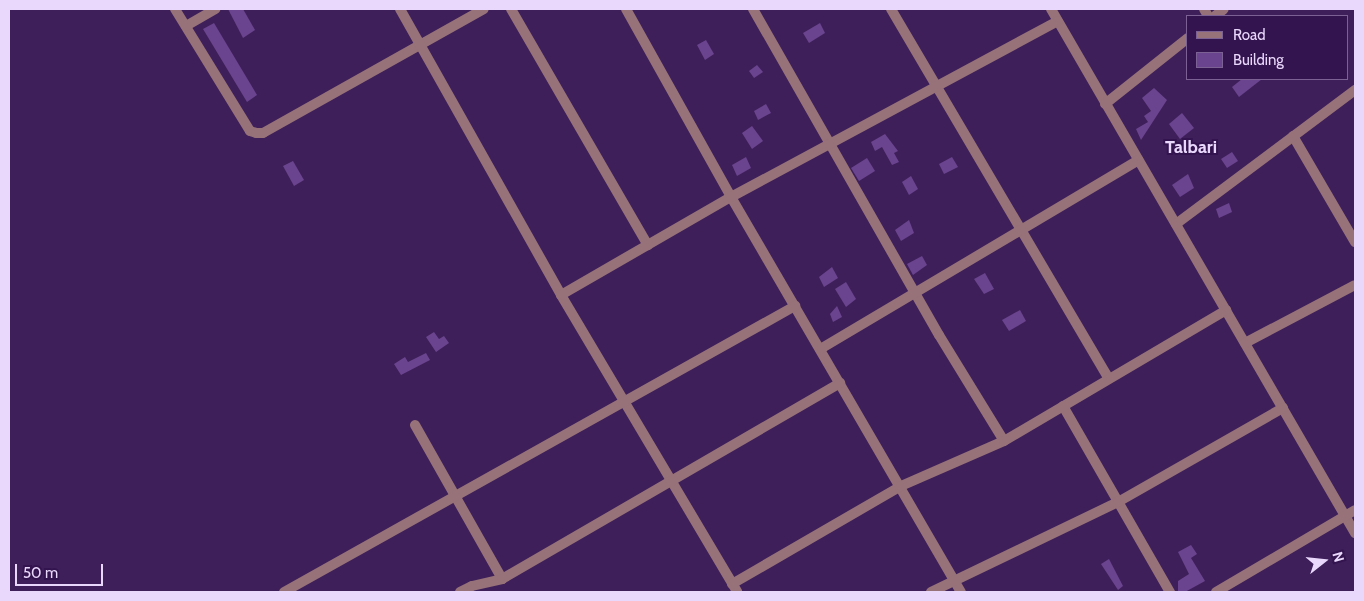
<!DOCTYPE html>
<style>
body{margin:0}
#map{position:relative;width:1364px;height:601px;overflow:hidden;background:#3e1f5a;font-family:Cabin,sans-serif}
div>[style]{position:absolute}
.building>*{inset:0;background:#6a448e}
.minor>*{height:10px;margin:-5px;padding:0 5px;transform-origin:5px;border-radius:5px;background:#977279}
span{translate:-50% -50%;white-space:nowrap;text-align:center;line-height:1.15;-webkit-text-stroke:4px #34144e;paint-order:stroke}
.neighbourhood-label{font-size:18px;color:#e9d8fc;font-weight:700}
.frame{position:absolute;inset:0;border:10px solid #e9d8fc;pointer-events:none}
.legend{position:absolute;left:1186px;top:15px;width:162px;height:65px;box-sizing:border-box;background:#34144e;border:1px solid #7c6294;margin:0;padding:6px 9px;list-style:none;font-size:15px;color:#e9d8fc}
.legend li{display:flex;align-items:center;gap:10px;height:25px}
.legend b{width:25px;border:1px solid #7c6294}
.north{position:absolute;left:1299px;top:536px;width:50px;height:50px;-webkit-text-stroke:4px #34144e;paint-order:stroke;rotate:74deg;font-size:14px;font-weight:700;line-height:20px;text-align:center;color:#e9d8fc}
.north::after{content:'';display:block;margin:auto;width:18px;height:22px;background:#e9d8fc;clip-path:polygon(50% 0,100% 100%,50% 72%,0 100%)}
.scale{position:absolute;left:15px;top:564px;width:88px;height:22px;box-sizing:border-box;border:2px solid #e9d8fc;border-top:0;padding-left:6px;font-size:15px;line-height:18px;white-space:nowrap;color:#e9d8fc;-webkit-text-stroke:4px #34144e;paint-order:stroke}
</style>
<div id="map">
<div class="building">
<i style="clip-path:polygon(228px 9px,243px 9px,255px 30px,243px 38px)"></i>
<i style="clip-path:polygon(214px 23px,257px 95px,247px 102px,203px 29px)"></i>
<i style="clip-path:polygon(820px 23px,825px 33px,809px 43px,803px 33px)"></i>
<i style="clip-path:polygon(706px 40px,714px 54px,705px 60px,697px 45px)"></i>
<i style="clip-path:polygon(757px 65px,763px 72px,754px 78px,749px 71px)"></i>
<i style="clip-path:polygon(1242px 79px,1262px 79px,1239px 97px,1232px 87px)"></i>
<i style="clip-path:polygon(1154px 88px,1167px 100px,1141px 140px,1136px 129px,1148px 122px,1144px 116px,1151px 111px,1142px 98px)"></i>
<i style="clip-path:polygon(766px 104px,771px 113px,758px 120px,754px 111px)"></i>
<i style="clip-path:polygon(1182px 113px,1194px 128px,1180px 139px,1169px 124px)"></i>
<i style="clip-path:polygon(752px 126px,763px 141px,752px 149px,742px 133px)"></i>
<i style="clip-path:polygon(885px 134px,898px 151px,894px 153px,899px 162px,892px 165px,882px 147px,875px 151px,871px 142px)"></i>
<i style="clip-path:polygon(1232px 152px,1238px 161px,1227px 168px,1221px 159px)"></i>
<i style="clip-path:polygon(746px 157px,751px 168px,737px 176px,732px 165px)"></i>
<i style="clip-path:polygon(952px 157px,958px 167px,944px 174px,939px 164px)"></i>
<i style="clip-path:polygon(867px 158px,875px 171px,859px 181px,851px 168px)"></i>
<i style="clip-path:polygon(293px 161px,304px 180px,294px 186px,283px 166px)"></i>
<i style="clip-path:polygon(1188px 174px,1194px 188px,1180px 197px,1172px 185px)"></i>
<i style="clip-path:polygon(911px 176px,918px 189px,909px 195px,902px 182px)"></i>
<i style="clip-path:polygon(1229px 203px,1232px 212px,1219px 218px,1216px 209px)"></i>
<i style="clip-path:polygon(909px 220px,914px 233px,901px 241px,895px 230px)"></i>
<i style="clip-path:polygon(922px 256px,927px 265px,913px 275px,907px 264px)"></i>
<i style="clip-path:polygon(832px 267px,838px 278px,824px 287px,819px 277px)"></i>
<i style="clip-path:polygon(985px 273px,994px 289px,984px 294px,974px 279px)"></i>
<i style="clip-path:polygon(846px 282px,856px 299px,846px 307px,835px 289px)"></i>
<i style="clip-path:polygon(837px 306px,842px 317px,833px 322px,830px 314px)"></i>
<i style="clip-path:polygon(1020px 310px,1026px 321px,1009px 331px,1002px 320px)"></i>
<i style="clip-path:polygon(434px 332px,439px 339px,444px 336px,449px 343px,436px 352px,426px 337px)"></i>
<i style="clip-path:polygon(426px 353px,430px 360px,401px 375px,394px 364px,405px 357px,408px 362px)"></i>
<i style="clip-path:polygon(1191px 545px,1197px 554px,1191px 558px,1205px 581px,1185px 592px,1178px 592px,1178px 581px,1189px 574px,1178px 552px)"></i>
<i style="clip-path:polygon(1109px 559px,1123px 586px,1118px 590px,1101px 564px)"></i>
</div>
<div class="minor">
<i style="left:175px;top:9px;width:143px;rotate:58.4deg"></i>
<i style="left:250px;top:131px;width:6px;rotate:18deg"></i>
<i style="left:256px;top:133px;width:7px"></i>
<i style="left:263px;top:133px;width:253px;rotate:-29.3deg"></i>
<i style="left:400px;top:9px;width:328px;rotate:60.6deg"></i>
<i style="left:561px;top:295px;width:345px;rotate:59.3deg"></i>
<i style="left:511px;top:9px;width:273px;rotate:59.9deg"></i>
<i style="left:626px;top:9px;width:215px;rotate:60.8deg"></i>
<i style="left:731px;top:197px;width:457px;rotate:59.8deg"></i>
<i style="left:753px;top:9px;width:375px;rotate:60.3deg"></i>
<i style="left:939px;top:335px;width:124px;rotate:58.5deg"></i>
<i style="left:891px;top:9px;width:429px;rotate:59.5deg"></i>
<i style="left:1051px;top:9px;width:606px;rotate:59.88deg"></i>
<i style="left:1204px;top:9px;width:8px;rotate:60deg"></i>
<i style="left:1215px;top:16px;width:11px;rotate:-38deg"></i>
<i style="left:186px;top:26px;width:34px;rotate:-30deg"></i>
<i style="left:1105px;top:104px;width:106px;rotate:-38.5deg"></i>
<i style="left:1293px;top:136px;width:123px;rotate:59.7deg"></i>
<i style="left:1176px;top:224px;width:224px;rotate:-36.8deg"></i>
<i style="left:561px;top:295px;width:196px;rotate:-30deg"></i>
<i style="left:731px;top:197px;width:371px;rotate:-28.3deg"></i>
<i style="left:1245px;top:343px;width:124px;rotate:-27.8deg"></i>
<i style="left:822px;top:348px;width:368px;rotate:-30.7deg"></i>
<i style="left:1063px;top:406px;width:215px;rotate:60.1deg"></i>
<i style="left:415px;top:425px;width:177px;rotate:60.5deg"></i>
<i style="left:732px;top:584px;width:195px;rotate:-30.1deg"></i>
<i style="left:901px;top:486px;width:112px;rotate:-23.6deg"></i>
<i style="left:1004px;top:441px;width:258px;rotate:-30.5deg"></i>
<i style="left:284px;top:592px;width:586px;rotate:-29.24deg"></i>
<i style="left:460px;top:592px;width:13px;rotate:-27deg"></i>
<i style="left:472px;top:586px;width:31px;rotate:-13deg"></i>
<i style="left:502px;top:579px;width:391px;rotate:-30.1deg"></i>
<i style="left:931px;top:592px;width:208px;rotate:-25.7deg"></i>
<i style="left:1118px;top:502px;width:190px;rotate:-29.7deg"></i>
<i style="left:1216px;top:592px;width:161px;rotate:-30.5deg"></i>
</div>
<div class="neighbourhood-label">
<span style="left:1191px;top:147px">Talbari</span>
</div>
<div class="frame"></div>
<ul class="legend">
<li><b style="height:6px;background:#977279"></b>Road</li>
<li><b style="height:14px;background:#6a448e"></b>Building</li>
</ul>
<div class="north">N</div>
<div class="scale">50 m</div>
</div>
